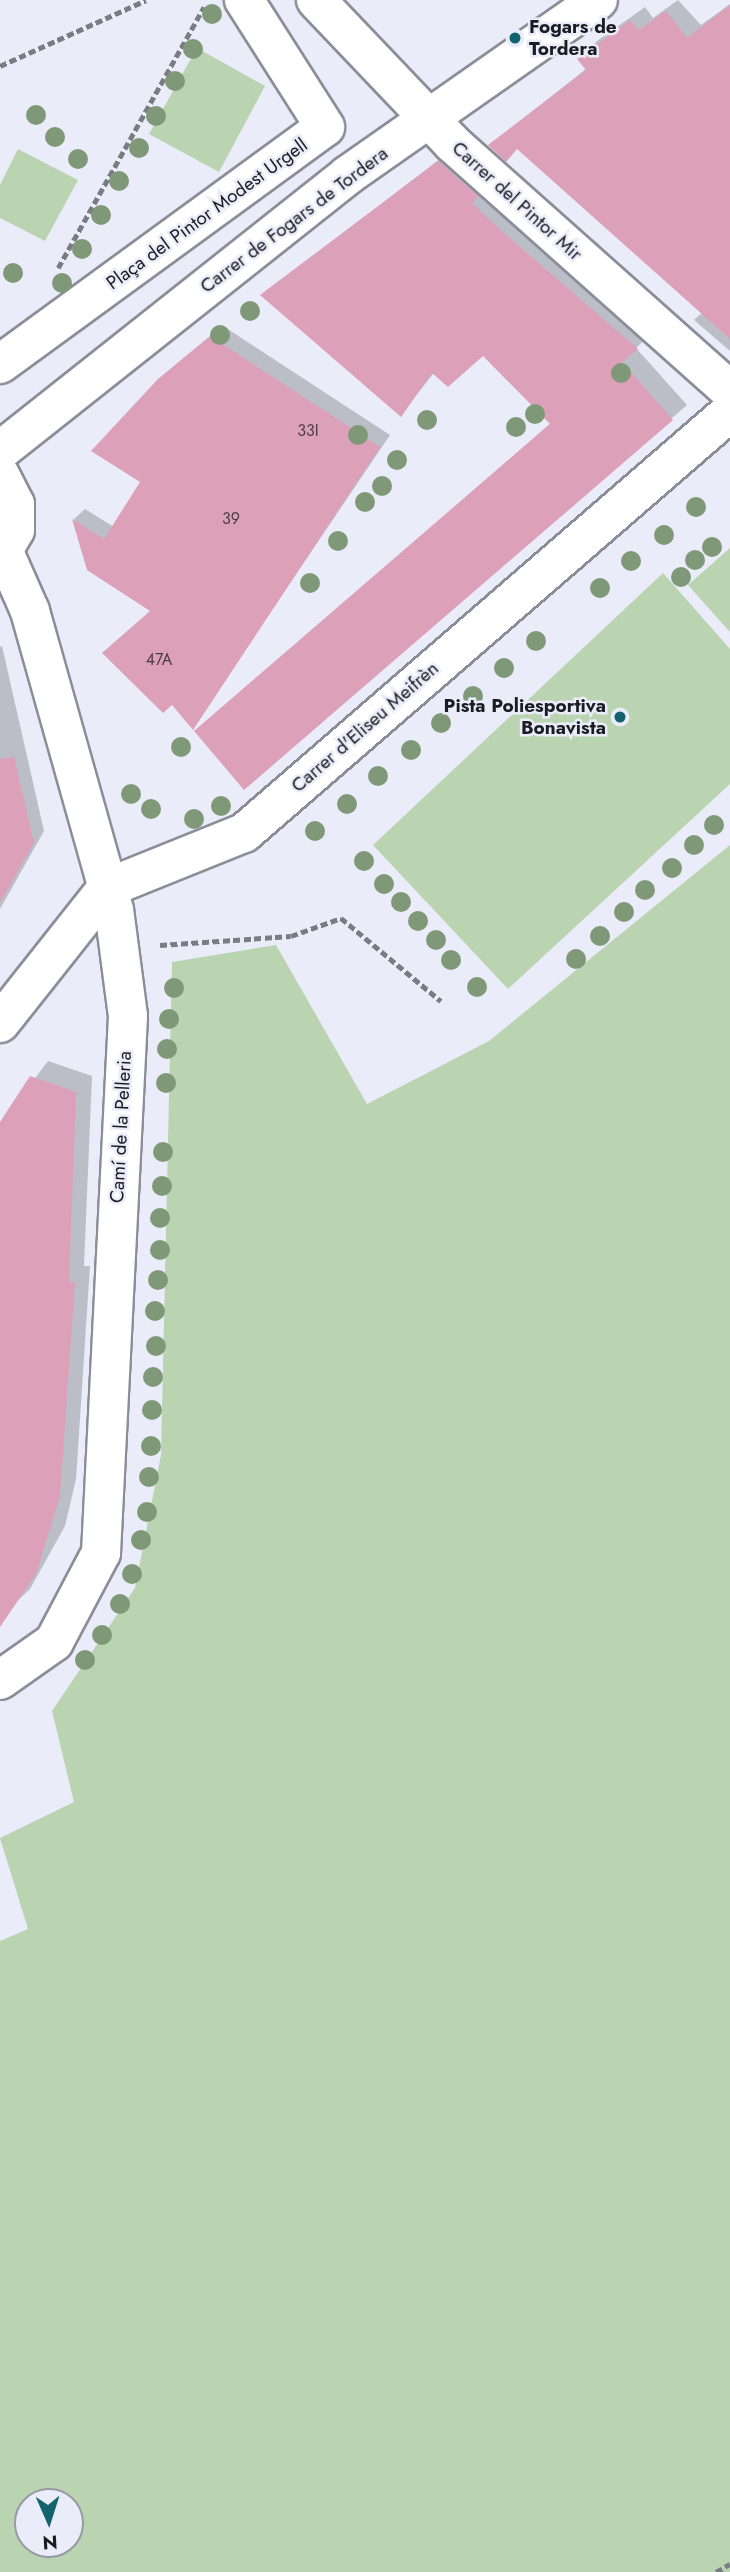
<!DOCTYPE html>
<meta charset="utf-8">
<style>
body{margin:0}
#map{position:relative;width:730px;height:2572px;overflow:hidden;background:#eaedf9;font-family:Jost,sans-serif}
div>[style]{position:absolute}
.green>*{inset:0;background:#bad3b0}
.shadow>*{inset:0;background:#0003}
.building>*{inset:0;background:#dca0b9}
.path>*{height:4.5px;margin-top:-2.25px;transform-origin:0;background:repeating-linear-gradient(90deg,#7a7c84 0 7px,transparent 0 10.5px)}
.roads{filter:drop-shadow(2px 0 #8b8e99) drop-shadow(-2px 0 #8b8e99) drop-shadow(0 2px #8b8e99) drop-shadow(0 -2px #8b8e99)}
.minor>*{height:38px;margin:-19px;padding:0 19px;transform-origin:19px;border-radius:19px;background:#fff}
.trees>*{width:20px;height:20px;margin:-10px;border-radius:50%;background:#7f9877}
.dots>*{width:19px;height:19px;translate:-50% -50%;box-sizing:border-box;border:4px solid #eaedf9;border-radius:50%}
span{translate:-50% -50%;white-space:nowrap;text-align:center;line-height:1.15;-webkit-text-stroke:5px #eaedf9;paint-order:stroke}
.number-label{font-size:16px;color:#4b3d47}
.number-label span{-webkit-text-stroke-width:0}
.poi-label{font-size:19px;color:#1b1c21;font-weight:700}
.left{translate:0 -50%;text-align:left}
.right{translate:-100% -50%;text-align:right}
.street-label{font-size:19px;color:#1b1c21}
.north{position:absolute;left:14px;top:2488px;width:70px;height:70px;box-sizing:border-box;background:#eaedf9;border:2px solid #9799a3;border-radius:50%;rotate:177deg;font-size:19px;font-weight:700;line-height:28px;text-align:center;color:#1b1c21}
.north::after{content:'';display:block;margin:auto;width:24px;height:32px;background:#14626b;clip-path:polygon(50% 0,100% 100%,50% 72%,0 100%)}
</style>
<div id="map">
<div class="green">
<i style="clip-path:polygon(197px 48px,265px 86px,219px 172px,149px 134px)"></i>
<i style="clip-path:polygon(18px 149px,78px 180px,45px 241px,0 218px,0 185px)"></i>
<i style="clip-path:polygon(730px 548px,730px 632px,688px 585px)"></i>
<i style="clip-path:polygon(663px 573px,730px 649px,730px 784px,508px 989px,373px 845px)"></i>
<i style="clip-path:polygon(evenodd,730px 845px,730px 2572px,0 2572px,0 1941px,28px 1929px,0 1838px,74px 1802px,52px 1711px,135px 1588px,161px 1455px,172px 962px,276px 945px,367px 1104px,489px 1041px,730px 845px,28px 2502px,70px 2502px,70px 2544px,28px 2544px,28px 2502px)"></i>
</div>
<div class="shadow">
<i style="clip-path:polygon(678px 0,701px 25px,730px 4px,730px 351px,694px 320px,703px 312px,518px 148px,506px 160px,490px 145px,587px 68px,583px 55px,597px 41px,645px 7px,653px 18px)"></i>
<i style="clip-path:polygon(454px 148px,651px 333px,636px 348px,687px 405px,244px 787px,196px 731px,551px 423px,483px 354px,434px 373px,401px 414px,263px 295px)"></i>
<i style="clip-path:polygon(223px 326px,390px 435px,193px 727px,152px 610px,89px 569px,74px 519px,85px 509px,114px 527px,143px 481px,159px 380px)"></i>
<i style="clip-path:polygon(2px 646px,44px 831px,0 909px,0 647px)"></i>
<i style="clip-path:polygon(48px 1061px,92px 1076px,84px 1266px,90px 1266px,76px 1479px,65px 1526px,30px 1589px,0 1617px,0 1125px)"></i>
</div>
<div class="building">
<i style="clip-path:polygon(730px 5px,730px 339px,517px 149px,506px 162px,488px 145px,586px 70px,577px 59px,630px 20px,639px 30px,666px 11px,687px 38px)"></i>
<i style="clip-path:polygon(438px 161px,478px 196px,472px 203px,505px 234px,638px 349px,622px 362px,673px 420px,244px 790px,194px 731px,550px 424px,483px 356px,448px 387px,432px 373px,401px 417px,260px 295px)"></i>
<i style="clip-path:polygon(210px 336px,380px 447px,193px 730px,172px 705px,163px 713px,102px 653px,150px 611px,87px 570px,72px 519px,104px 539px,140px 482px,91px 451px,158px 379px)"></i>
<i style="clip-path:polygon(14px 757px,34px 843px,0 902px,0 759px)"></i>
<i style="clip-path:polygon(30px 1076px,76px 1092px,69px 1282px,75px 1282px,60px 1496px,36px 1574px,0 1627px,0 1122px)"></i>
</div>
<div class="path">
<i style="left:0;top:66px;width:160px;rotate:-24.3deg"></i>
<i style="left:58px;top:268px;width:299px;rotate:-60.8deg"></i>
<i style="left:160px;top:945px;width:131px;rotate:-3.9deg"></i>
<i style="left:291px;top:936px;width:53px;rotate:-19.8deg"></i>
<i style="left:341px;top:918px;width:130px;rotate:39.7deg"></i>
<i style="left:716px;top:2572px;width:16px;rotate:-30deg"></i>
</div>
<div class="roads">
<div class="minor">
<i style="left:316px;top:0;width:197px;rotate:46.4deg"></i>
<i style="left:452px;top:143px;width:373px;rotate:41.7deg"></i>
<i style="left:0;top:364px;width:402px;rotate:-36.1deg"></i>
<i style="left:325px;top:127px;width:151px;rotate:-122.5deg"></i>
<i style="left:0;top:451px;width:444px;rotate:-38.4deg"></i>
<i style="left:348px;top:175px;width:305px;rotate:-35deg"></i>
<i style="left:0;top:475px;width:33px;rotate:63deg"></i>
<i style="left:15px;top:504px;width:26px;rotate:90deg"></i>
<i style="left:15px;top:530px;width:30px;rotate:120deg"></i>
<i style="left:0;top:1023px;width:172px;rotate:-51.6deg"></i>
<i style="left:107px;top:888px;width:148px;rotate:-21.9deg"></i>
<i style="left:244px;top:833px;width:643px;rotate:-40.9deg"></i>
<i style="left:0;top:1680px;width:66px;rotate:-35.1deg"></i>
<i style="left:54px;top:1642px;width:101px;rotate:-62.2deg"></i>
<i style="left:101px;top:1553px;width:538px;rotate:-87.12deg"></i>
<i style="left:128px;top:1016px;width:107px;rotate:-97.5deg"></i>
<i style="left:114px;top:910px;width:311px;rotate:-105.7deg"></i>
<i style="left:30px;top:611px;width:64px;rotate:-113.8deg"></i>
</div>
</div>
<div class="trees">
<i style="left:212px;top:14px"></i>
<i style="left:193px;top:49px"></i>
<i style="left:175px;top:81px"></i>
<i style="left:36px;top:115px"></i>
<i style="left:156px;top:116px"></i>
<i style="left:55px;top:137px"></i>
<i style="left:139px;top:148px"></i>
<i style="left:78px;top:159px"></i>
<i style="left:119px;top:181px"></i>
<i style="left:101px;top:215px"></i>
<i style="left:82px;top:249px"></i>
<i style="left:13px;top:273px"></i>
<i style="left:62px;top:283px"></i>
<i style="left:250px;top:311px"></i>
<i style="left:220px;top:335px"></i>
<i style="left:621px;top:373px"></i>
<i style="left:535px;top:414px"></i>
<i style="left:427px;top:420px"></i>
<i style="left:516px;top:427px"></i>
<i style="left:358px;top:435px"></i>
<i style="left:397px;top:460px"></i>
<i style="left:382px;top:486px"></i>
<i style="left:365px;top:502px"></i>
<i style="left:696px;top:507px"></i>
<i style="left:664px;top:535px"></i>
<i style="left:338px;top:541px"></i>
<i style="left:712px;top:547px"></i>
<i style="left:695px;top:560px"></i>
<i style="left:631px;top:561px"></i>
<i style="left:681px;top:577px"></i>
<i style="left:310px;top:583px"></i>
<i style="left:600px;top:588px"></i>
<i style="left:536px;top:641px"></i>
<i style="left:504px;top:668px"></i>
<i style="left:473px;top:696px"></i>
<i style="left:441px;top:723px"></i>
<i style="left:181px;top:747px"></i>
<i style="left:411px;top:750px"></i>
<i style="left:378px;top:776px"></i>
<i style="left:131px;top:794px"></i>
<i style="left:347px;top:804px"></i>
<i style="left:221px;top:806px"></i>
<i style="left:151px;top:809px"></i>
<i style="left:194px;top:819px"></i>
<i style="left:714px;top:825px"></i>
<i style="left:315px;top:831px"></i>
<i style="left:694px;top:845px"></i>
<i style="left:364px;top:861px"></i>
<i style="left:672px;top:868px"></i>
<i style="left:384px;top:884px"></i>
<i style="left:645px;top:890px"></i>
<i style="left:401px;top:902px"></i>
<i style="left:624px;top:912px"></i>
<i style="left:418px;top:921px"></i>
<i style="left:600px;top:936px"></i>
<i style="left:436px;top:940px"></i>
<i style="left:576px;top:959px"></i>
<i style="left:451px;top:960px"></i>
<i style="left:477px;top:987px"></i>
<i style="left:174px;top:988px"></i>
<i style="left:169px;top:1019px"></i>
<i style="left:167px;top:1049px"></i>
<i style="left:166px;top:1083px"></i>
<i style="left:163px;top:1152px"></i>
<i style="left:162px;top:1186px"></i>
<i style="left:160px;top:1218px"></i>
<i style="left:160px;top:1250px"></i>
<i style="left:158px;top:1280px"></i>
<i style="left:155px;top:1311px"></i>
<i style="left:156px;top:1346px"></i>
<i style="left:153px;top:1377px"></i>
<i style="left:152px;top:1410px"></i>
<i style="left:151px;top:1446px"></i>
<i style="left:149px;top:1477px"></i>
<i style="left:147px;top:1512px"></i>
<i style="left:141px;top:1540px"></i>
<i style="left:132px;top:1574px"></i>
<i style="left:120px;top:1604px"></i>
<i style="left:102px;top:1635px"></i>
<i style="left:85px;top:1660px"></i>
</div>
<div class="dots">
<i style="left:515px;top:38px;background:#14626b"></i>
<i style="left:620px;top:717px;background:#14626b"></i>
</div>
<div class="number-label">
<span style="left:308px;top:431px">33I</span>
<span style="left:231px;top:519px">39</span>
<span style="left:159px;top:660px">47A</span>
</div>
<div class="poi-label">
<span class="left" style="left:529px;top:38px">Fogars de<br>Tordera</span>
<span class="right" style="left:606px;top:717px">Pista Poliesportiva<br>Bonavista</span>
</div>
<div class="street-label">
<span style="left:517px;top:201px;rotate:42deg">Carrer del Pintor Mir</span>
<span style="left:207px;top:214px;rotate:-36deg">Plaça del Pintor Modest Urgell</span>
<span style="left:294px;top:220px;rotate:-37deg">Carrer de Fogars de Tordera</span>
<span style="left:365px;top:727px;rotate:-41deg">Carrer d'Eliseu Meifrèn</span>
<span style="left:121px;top:1127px;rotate:-87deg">Camí de la Pelleria</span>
</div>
<div class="north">N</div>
</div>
